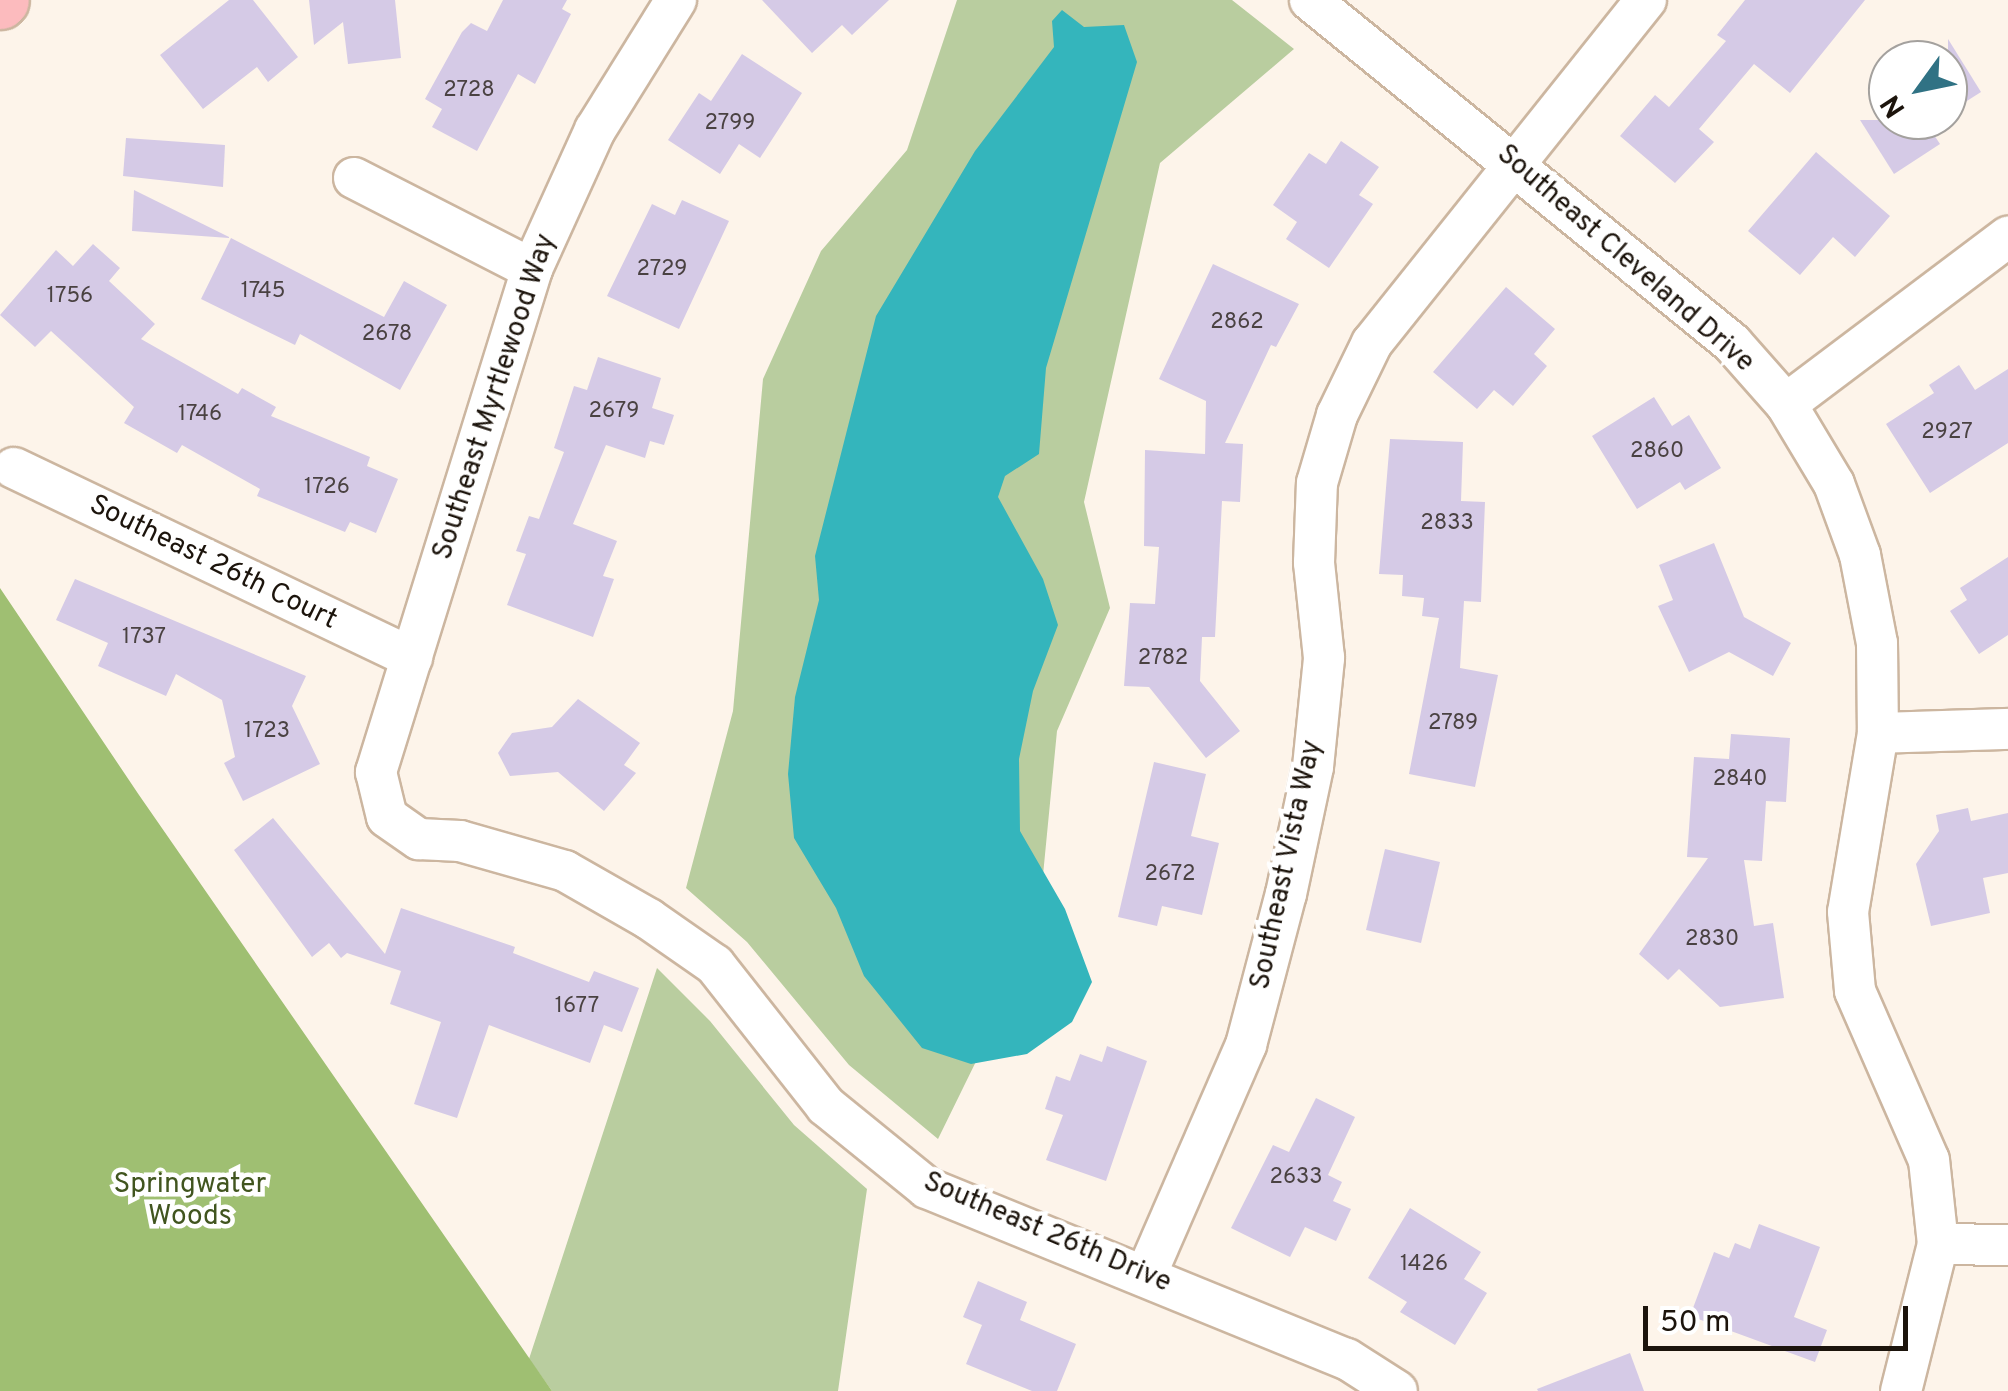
<!DOCTYPE html>
<style>
body{margin:0}
#map{position:relative;width:2008px;height:1391px;overflow:hidden;background:#fdf4ea;font-family:Overpass,sans-serif}
div>[style]{position:absolute}
.green>*{inset:0;background:#b9cd9f}
.forest>*{inset:0;background:#9fbf72}
.water>*{inset:0;background:#34b5bc}
.building>*{inset:0;background:#d5cae6}
.roads{filter:drop-shadow(2px 0 #ccb6a0) drop-shadow(-2px 0 #ccb6a0) drop-shadow(0 2px #ccb6a0) drop-shadow(0 -2px #ccb6a0)}
.minor>*{height:40px;margin:-20px;padding:0 20px;transform-origin:20px;border-radius:20px;background:#fff}
.primary>*{height:55px;margin:-27.5px;padding:0 27.5px;transform-origin:27.5px;border-radius:27.5px;background:#fcbbbe}
span{translate:-50% -50%;white-space:nowrap;text-align:center;line-height:1.15;-webkit-text-stroke:9px #fff;paint-order:stroke}
.number-label{font-size:22px;color:#4a4242}
.number-label span{-webkit-text-stroke-width:0}
.street-label{font-size:28px;color:#1c140c}
.park-label{font-size:28px;color:#41551f}
.north{position:absolute;left:1868px;top:40px;width:100px;height:100px;box-sizing:border-box;background:#fff;border:2px solid #a4a19e;border-radius:50%;rotate:237deg;font-size:28px;font-weight:700;line-height:40px;text-align:center;color:#1c140c}
.north::after{content:'';display:block;margin:auto;width:35px;height:45px;background:#307284;clip-path:polygon(50% 0,100% 100%,50% 72%,0 100%)}
.scale{position:absolute;left:1643px;top:1306px;width:265px;height:45px;box-sizing:border-box;border:5px solid #1c140c;border-top:0;padding-left:12px;font-size:30px;line-height:35px;white-space:nowrap;color:#1c140c;-webkit-text-stroke:8px #fff;paint-order:stroke}
</style>
<div id="map">
<div class="green">
<i style="clip-path:polygon(957px 0,1232px 0,1294px 49px,1160px 163px,1084px 502px,1110px 608px,1057px 731px,1037px 937px,938px 1139px,849px 1065px,747px 942px,686px 888px,733px 711px,763px 379px,821px 251px,907px 150px)"></i>
<i style="clip-path:polygon(657px 968px,710px 1021px,794px 1125px,867px 1189px,838px 1391px,552px 1391px,529px 1359px)"></i>
</div>
<div class="forest">
<i style="clip-path:polygon(0 588px,139px 795px,552px 1391px,0 1391px)"></i>
</div>
<div class="water">
<i style="clip-path:polygon(1062px 10px,1084px 27px,1124px 25px,1137px 62px,1046px 368px,1039px 454px,1005px 476px,998px 497px,1043px 579px,1058px 625px,1033px 691px,1019px 759px,1020px 831px,1065px 909px,1092px 982px,1072px 1022px,1027px 1054px,971px 1064px,922px 1048px,864px 976px,836px 908px,794px 838px,788px 774px,795px 697px,819px 600px,815px 556px,876px 316px,975px 151px,1054px 47px,1052px 21px)"></i>
</div>
<div class="building">
<i style="clip-path:polygon(229px 0,253px 0,298px 57px,268px 82px,257px 67px,203px 109px,160px 55px)"></i>
<i style="clip-path:polygon(309px 0,395px 0,401px 58px,348px 64px,343px 22px,314px 45px)"></i>
<i style="clip-path:polygon(503px 0,567px 0,562px 9px,571px 14px,535px 84px,518px 74px,477px 151px,432px 127px,442px 109px,425px 99px,462px 32px,471px 23px,487px 31px)"></i>
<i style="clip-path:polygon(762px 0,889px 0,852px 35px,842px 25px,812px 53px)"></i>
<i style="clip-path:polygon(1745px 0,1865px 0,1790px 93px,1754px 64px,1699px 129px,1714px 142px,1675px 183px,1620px 136px,1655px 95px,1669px 107px,1726px 41px,1717px 35px)"></i>
<i style="clip-path:polygon(1948px 39px,1981px 92px,1948px 113px)"></i>
<i style="clip-path:polygon(742px 54px,802px 93px,760px 158px,739px 144px,720px 174px,668px 140px,699px 93px,711px 101px)"></i>
<i style="clip-path:polygon(1860px 120px,1924px 120px,1940px 144px,1894px 174px)"></i>
<i style="clip-path:polygon(126px 138px,225px 145px,223px 187px,123px 176px)"></i>
<i style="clip-path:polygon(1341px 141px,1379px 167px,1359px 195px,1373px 204px,1329px 268px,1286px 239px,1297px 222px,1273px 205px,1309px 153px,1326px 164px)"></i>
<i style="clip-path:polygon(1816px 152px,1890px 216px,1855px 257px,1833px 237px,1800px 275px,1748px 231px)"></i>
<i style="clip-path:polygon(134px 190px,229px 237px,229px 238px,132px 231px)"></i>
<i style="clip-path:polygon(682px 200px,729px 221px,679px 329px,607px 296px,652px 204px,675px 215px)"></i>
<i style="clip-path:polygon(231px 238px,384px 317px,404px 281px,447px 305px,400px 390px,300px 334px,295px 345px,201px 299px)"></i>
<i style="clip-path:polygon(93px 244px,120px 268px,109px 281px,155px 324px,141px 339px,238px 394px,242px 388px,276px 407px,271px 416px,370px 457px,367px 466px,398px 479px,376px 533px,350px 522px,345px 532px,257px 496px,260px 489px,182px 445px,177px 453px,124px 423px,134px 407px,51px 331px,35px 347px,0 315px,56px 250px,73px 266px)"></i>
<i style="clip-path:polygon(1213px 264px,1299px 304px,1276px 347px,1271px 345px,1225px 443px,1243px 444px,1240px 502px,1222px 501px,1215px 637px,1202px 637px,1200px 681px,1240px 731px,1206px 758px,1149px 687px,1124px 686px,1130px 603px,1155px 604px,1159px 547px,1144px 546px,1145px 450px,1205px 454px,1206px 401px,1159px 379px)"></i>
<i style="clip-path:polygon(1506px 287px,1555px 329px,1534px 354px,1547px 366px,1513px 406px,1494px 390px,1477px 409px,1433px 372px)"></i>
<i style="clip-path:polygon(598px 357px,661px 378px,652px 408px,674px 415px,664px 445px,650px 441px,645px 458px,606px 445px,573px 524px,617px 541px,603px 576px,614px 579px,593px 637px,507px 605px,526px 554px,516px 551px,529px 516px,539px 519px,564px 452px,554px 448px,574px 386px,587px 390px)"></i>
<i style="clip-path:polygon(1959px 365px,1975px 390px,2008px 369px,2008px 443px,1930px 493px,1886px 424px,1934px 393px,1929px 385px)"></i>
<i style="clip-path:polygon(1654px 397px,1672px 426px,1689px 415px,1721px 468px,1685px 490px,1680px 482px,1637px 509px,1592px 436px)"></i>
<i style="clip-path:polygon(1390px 439px,1463px 442px,1461px 501px,1485px 502px,1481px 602px,1464px 601px,1460px 668px,1498px 675px,1475px 787px,1409px 774px,1439px 618px,1422px 616px,1424px 598px,1402px 596px,1403px 575px,1379px 574px)"></i>
<i style="clip-path:polygon(1714px 543px,1744px 617px,1791px 643px,1773px 676px,1729px 652px,1689px 672px,1658px 606px,1673px 600px,1659px 565px)"></i>
<i style="clip-path:polygon(2008px 557px,2008px 635px,1979px 654px,1950px 611px,1967px 600px,1960px 588px)"></i>
<i style="clip-path:polygon(75px 579px,306px 676px,292px 706px,320px 764px,243px 801px,224px 763px,235px 757px,222px 700px,176px 674px,166px 696px,98px 666px,108px 643px,56px 620px)"></i>
<i style="clip-path:polygon(578px 699px,640px 743px,624px 765px,636px 773px,604px 811px,558px 772px,510px 776px,498px 753px,512px 733px,552px 727px)"></i>
<i style="clip-path:polygon(1731px 734px,1790px 738px,1786px 802px,1766px 801px,1762px 861px,1744px 860px,1754px 926px,1773px 923px,1784px 998px,1720px 1007px,1679px 969px,1668px 980px,1639px 954px,1708px 858px,1687px 857px,1694px 757px,1729px 759px)"></i>
<i style="clip-path:polygon(1154px 762px,1206px 774px,1191px 836px,1219px 843px,1202px 915px,1162px 906px,1157px 926px,1118px 917px)"></i>
<i style="clip-path:polygon(1968px 808px,1971px 821px,2008px 813px,2008px 873px,1983px 878px,1990px 913px,1931px 926px,1916px 864px,1939px 831px,1936px 815px)"></i>
<i style="clip-path:polygon(273px 818px,385px 954px,401px 908px,515px 947px,513px 953px,589px 982px,594px 971px,639px 988px,622px 1032px,604px 1025px,590px 1063px,489px 1025px,457px 1118px,414px 1104px,441px 1022px,390px 1004px,401px 971px,347px 953px,341px 958px,329px 943px,312px 957px,234px 850px)"></i>
<i style="clip-path:polygon(1385px 849px,1440px 862px,1421px 943px,1366px 930px)"></i>
<i style="clip-path:polygon(1107px 1046px,1147px 1061px,1106px 1181px,1046px 1160px,1063px 1115px,1045px 1109px,1056px 1076px,1070px 1081px,1080px 1054px,1102px 1062px)"></i>
<i style="clip-path:polygon(1316px 1098px,1355px 1117px,1328px 1175px,1342px 1182px,1333px 1201px,1351px 1209px,1336px 1241px,1305px 1227px,1290px 1257px,1231px 1228px,1273px 1145px,1289px 1152px)"></i>
<i style="clip-path:polygon(1410px 1208px,1481px 1252px,1464px 1279px,1487px 1293px,1455px 1345px,1400px 1312px,1407px 1302px,1368px 1278px)"></i>
<i style="clip-path:polygon(1759px 1224px,1820px 1247px,1794px 1317px,1827px 1330px,1815px 1362px,1690px 1316px,1714px 1252px,1729px 1258px,1735px 1243px,1750px 1249px)"></i>
<i style="clip-path:polygon(978px 1281px,1027px 1302px,1020px 1320px,1076px 1344px,1057px 1391px,1032px 1391px,966px 1364px,982px 1325px,963px 1317px)"></i>
<i style="clip-path:polygon(1630px 1353px,1644px 1391px,1538px 1391px,1537px 1389px)"></i>
</div>
<div class="roads">
<div class="minor">
<i style="left:676px;top:0;width:153px;rotate:121.9deg"></i>
<i style="left:595px;top:130px;width:153px;rotate:114.4deg"></i>
<i style="left:532px;top:269px;width:527px;rotate:107.23deg"></i>
<i style="left:376px;top:772px;width:46px;rotate:76.3deg"></i>
<i style="left:387px;top:817px;width:39px;rotate:35deg"></i>
<i style="left:419px;top:839px;width:41px;rotate:2.8deg"></i>
<i style="left:460px;top:841px;width:109px;rotate:15.9deg"></i>
<i style="left:565px;top:871px;width:97px;rotate:29.7deg"></i>
<i style="left:649px;top:919px;width:80px;rotate:34.9deg"></i>
<i style="left:715px;top:965px;width:179px;rotate:51.8deg"></i>
<i style="left:826px;top:1106px;width:130px;rotate:39.1deg"></i>
<i style="left:927px;top:1188px;width:453px;rotate:22.2deg"></i>
<i style="left:1347px;top:1359px;width:59px;rotate:32.6deg"></i>
<i style="left:1310px;top:0;width:544px;rotate:39.1deg"></i>
<i style="left:1732px;top:343px;width:81px;rotate:48.5deg"></i>
<i style="left:1786px;top:404px;width:93px;rotate:59deg"></i>
<i style="left:1834px;top:484px;width:76px;rotate:69.9deg"></i>
<i style="left:1860px;top:555px;width:90px;rotate:79.1deg"></i>
<i style="left:1877px;top:643px;width:90px;rotate:89.4deg"></i>
<i style="left:1878px;top:733px;width:181px;rotate:99.5deg"></i>
<i style="left:1848px;top:912px;width:79px;rotate:84.9deg"></i>
<i style="left:1855px;top:991px;width:184px;rotate:66.4deg"></i>
<i style="left:1929px;top:1160px;width:84px;rotate:83.9deg"></i>
<i style="left:1938px;top:1244px;width:152px;rotate:104.1deg"></i>
<i style="left:354px;top:178px;width:200px;rotate:27.1deg"></i>
<i style="left:1786px;top:404px;width:278px;rotate:-37deg"></i>
<i style="left:14px;top:468px;width:441px;rotate:25.5deg"></i>
<i style="left:1878px;top:733px;width:130px;rotate:-1.8deg"></i>
<i style="left:1938px;top:1244px;width:70px;rotate:0.8deg"></i>
<i style="left:1146px;top:1275px;width:251px;rotate:-66.5deg"></i>
<i style="left:1246px;top:1045px;width:156px;rotate:-75.2deg"></i>
<i style="left:1286px;top:894px;width:130px;rotate:-78deg"></i>
<i style="left:1313px;top:767px;width:110px;rotate:-84.2deg"></i>
<i style="left:1324px;top:658px;width:96px;rotate:-96deg"></i>
<i style="left:1314px;top:563px;width:80px;rotate:-87.9deg"></i>
<i style="left:1317px;top:483px;width:71px;rotate:-73.6deg"></i>
<i style="left:1337px;top:415px;width:80px;rotate:-64.1deg"></i>
<i style="left:1372px;top:343px;width:439px;rotate:-51.4deg"></i>
</div>
<div class="primary">
<i style="left:0;top:1px;width:1px;rotate:-45deg"></i>
</div>
</div>
<div class="number-label">
<span style="left:469px;top:91px">2728</span>
<span style="left:730px;top:124px">2799</span>
<span style="left:662px;top:270px">2729</span>
<span style="left:263px;top:292px">1745</span>
<span style="left:70px;top:297px">1756</span>
<span style="left:1237px;top:323px">2862</span>
<span style="left:387px;top:335px">2678</span>
<span style="left:614px;top:412px">2679</span>
<span style="left:200px;top:415px">1746</span>
<span style="left:1947px;top:433px">2927</span>
<span style="left:1657px;top:452px">2860</span>
<span style="left:327px;top:488px">1726</span>
<span style="left:1447px;top:524px">2833</span>
<span style="left:144px;top:638px">1737</span>
<span style="left:1163px;top:659px">2782</span>
<span style="left:1453px;top:724px">2789</span>
<span style="left:267px;top:732px">1723</span>
<span style="left:1740px;top:780px">2840</span>
<span style="left:1170px;top:875px">2672</span>
<span style="left:1712px;top:940px">2830</span>
<span style="left:577px;top:1007px">1677</span>
<span style="left:1296px;top:1178px">2633</span>
<span style="left:1424px;top:1265px">1426</span>
</div>
<div class="street-label">
<span style="left:1625px;top:259px;rotate:41deg">Southeast Cleveland Drive</span>
<span style="left:495px;top:397px;rotate:-72deg">Southeast Myrtlewood Way</span>
<span style="left:213px;top:563px;rotate:26deg">Southeast 26th Court</span>
<span style="left:1287px;top:865px;rotate:-78deg">Southeast Vista Way</span>
<span style="left:1047px;top:1233px;rotate:23deg">Southeast 26th Drive</span>
</div>
<div class="park-label">
<span style="left:190px;top:1201px">Springwater<br>Woods</span>
</div>
<div class="north">N</div>
<div class="scale">50 m</div>
</div>
